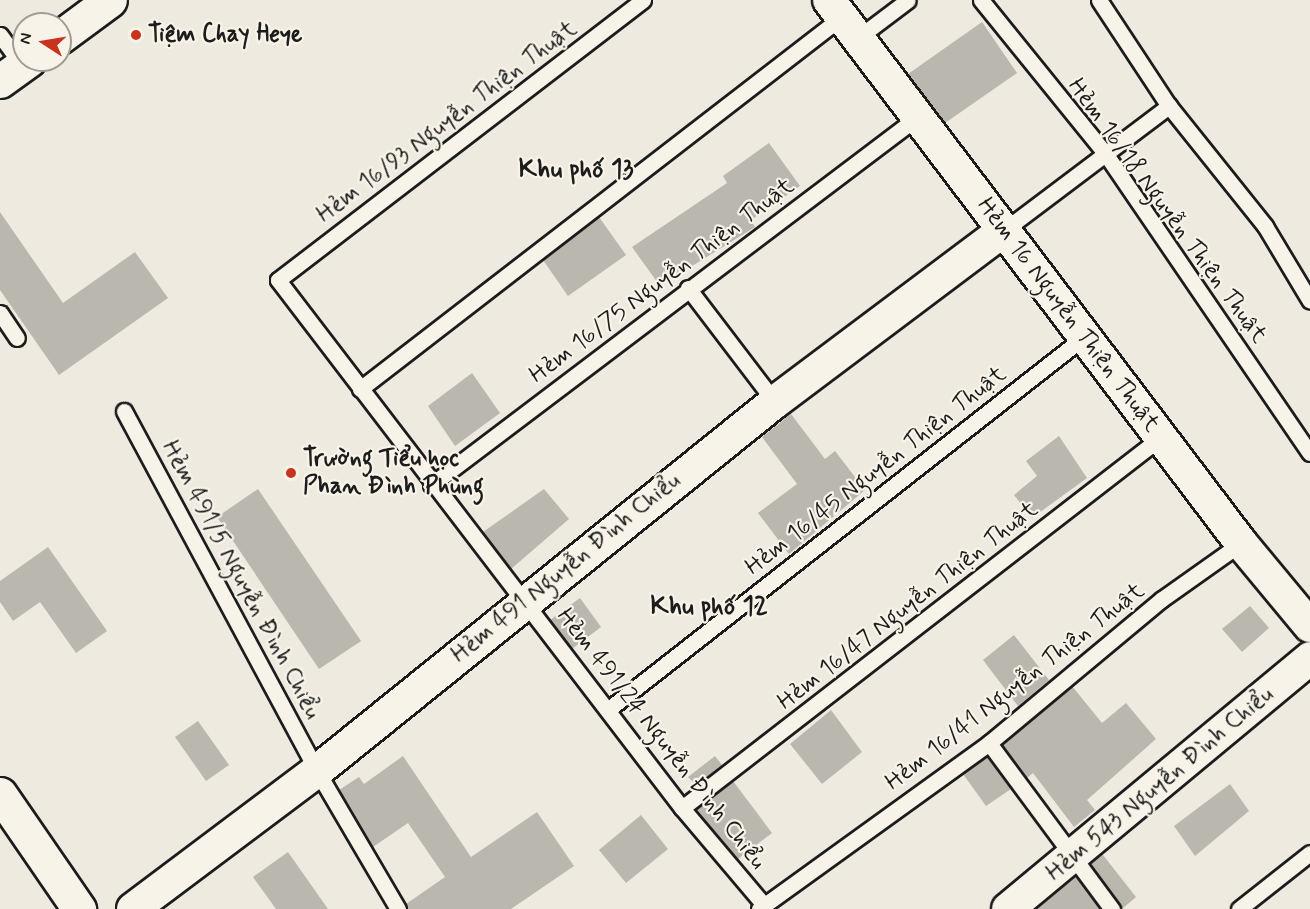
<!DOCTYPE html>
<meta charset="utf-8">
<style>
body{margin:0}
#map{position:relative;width:1310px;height:909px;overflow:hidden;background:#eeeae0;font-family:Mynerve,sans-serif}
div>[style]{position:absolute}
.building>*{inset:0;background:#bab7af}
.roads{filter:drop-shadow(2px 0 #1c1c1c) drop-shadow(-2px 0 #1c1c1c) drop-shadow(0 2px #1c1c1c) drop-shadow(0 -2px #1c1c1c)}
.service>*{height:15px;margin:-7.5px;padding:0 7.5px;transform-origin:7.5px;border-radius:7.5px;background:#f7f3e8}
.minor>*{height:32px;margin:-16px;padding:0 16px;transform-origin:16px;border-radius:16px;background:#f7f3e8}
.secondary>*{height:33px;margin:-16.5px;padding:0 16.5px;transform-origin:16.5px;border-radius:16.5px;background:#f7f3e8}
.dots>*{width:16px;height:16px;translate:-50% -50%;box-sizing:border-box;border:3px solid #f7f3e8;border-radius:50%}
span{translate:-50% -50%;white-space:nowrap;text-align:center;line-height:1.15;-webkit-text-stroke:4.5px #f7f3e8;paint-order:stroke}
.poi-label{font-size:24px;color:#1c1c1c;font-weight:700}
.left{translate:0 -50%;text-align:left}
.street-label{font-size:24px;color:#1c1c1c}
.neighbourhood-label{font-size:26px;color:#1c1c1c;font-weight:700}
.north{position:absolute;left:12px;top:12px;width:60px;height:60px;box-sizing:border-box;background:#f7f3e8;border:2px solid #9f9d96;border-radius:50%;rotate:282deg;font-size:16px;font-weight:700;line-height:24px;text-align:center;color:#1c1c1c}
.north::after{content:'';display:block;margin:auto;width:21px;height:27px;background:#c8321e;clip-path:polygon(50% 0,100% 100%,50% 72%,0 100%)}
</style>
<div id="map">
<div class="building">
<i style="clip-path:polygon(982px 22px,1017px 73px,945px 123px,908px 74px)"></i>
<i style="clip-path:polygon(769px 143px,800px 186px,751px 220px,755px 227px,660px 286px,632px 247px,727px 183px,723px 176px)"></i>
<i style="clip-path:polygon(0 212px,63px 303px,135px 252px,168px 298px,59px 375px,0 290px)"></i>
<i style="clip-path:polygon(599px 217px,626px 255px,568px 296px,543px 260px)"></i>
<i style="clip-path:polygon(472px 373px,500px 413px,455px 446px,428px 406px)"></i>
<i style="clip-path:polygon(791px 414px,825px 459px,835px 451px,865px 490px,789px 554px,758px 513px,797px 484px,762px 437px)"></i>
<i style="clip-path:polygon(1059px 436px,1087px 478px,1032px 518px,1014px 495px,1037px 476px,1026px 461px)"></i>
<i style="clip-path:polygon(258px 489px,361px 641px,319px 669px,217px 517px)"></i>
<i style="clip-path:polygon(544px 489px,569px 519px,511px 569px,483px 532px)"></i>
<i style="clip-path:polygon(48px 547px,107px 631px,76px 653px,40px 602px,13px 621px,0 602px,0 581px)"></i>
<i style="clip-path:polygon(580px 598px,601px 627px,572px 649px,550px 620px)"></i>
<i style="clip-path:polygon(1250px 606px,1269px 628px,1242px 652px,1222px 629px)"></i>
<i style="clip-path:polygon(1014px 635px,1049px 680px,1018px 706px,983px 660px)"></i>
<i style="clip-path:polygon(1072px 686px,1102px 723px,1126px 703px,1156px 739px,1087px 800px,1095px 810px,1074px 827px,1033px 773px,1027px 778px,1002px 745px)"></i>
<i style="clip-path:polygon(831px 710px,862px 752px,822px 784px,790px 744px)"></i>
<i style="clip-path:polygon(198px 721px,229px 765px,206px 781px,175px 737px)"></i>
<i style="clip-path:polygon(403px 756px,471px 857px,537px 812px,574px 866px,511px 909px,408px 909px,406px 904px,445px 877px,408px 823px,373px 847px,339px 790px,359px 777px,364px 784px)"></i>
<i style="clip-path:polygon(715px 756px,722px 765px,696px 785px,688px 777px)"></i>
<i style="clip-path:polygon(987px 757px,1011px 789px,986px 806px,963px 774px)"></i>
<i style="clip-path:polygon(733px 781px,772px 833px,738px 859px,696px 809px)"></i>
<i style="clip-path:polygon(1230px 784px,1249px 811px,1195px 856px,1174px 826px)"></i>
<i style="clip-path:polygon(641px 815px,668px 849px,626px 883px,599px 850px)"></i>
<i style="clip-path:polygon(288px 852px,328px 909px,276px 909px,253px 877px)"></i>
<i style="clip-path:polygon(1103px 855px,1136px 897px,1122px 909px,1091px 864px)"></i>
<i style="clip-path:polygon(1076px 877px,1100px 909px,1036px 909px,1039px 907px)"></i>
</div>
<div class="roads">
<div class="service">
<i style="left:643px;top:0;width:460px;rotate:142.5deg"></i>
<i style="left:278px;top:280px;width:665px;rotate:52.58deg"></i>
<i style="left:682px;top:808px;width:127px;rotate:49.8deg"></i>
<i style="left:981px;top:0;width:197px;rotate:51deg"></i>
<i style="left:1105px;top:153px;width:363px;rotate:55.7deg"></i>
<i style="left:1099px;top:0;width:127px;rotate:56.6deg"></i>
<i style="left:1169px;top:106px;width:154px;rotate:51.3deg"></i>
<i style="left:1265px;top:226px;width:87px;rotate:59deg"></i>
<i style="left:0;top:35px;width:37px;rotate:54deg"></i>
<i style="left:859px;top:37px;width:61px;rotate:-37.1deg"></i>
<i style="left:1003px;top:231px;width:208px;rotate:-37deg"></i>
<i style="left:688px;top:288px;width:143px;rotate:52.7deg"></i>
<i style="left:0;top:313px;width:30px;rotate:56deg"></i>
<i style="left:360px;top:389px;width:610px;rotate:-37.68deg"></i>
<i style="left:124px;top:411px;width:408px;rotate:61.8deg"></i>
<i style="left:317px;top:771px;width:160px;rotate:59.6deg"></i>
<i style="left:431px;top:485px;width:613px;rotate:-37.11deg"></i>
<i style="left:610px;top:708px;width:602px;rotate:-38.05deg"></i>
<i style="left:989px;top:743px;width:207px;rotate:53.5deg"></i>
<i style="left:682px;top:808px;width:604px;rotate:-37.74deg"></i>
<i style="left:759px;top:909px;width:284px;rotate:-35.8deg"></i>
<i style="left:989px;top:743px;width:225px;rotate:-39.8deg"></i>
<i style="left:1162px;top:599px;width:97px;rotate:-35.3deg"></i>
<i style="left:1239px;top:909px;width:90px;rotate:-38.3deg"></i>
</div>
<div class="minor">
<i style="left:829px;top:0;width:682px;rotate:52.81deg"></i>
<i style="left:1241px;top:543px;width:108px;rotate:50.3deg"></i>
<i style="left:133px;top:909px;width:230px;rotate:-36.9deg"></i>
<i style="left:317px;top:771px;width:588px;rotate:-38.86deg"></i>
<i style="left:775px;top:402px;width:285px;rotate:-36.9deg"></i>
<i style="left:1008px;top:909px;width:393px;rotate:-39.7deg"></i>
</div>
<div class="secondary">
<i style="left:60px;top:37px;width:62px;rotate:-36.5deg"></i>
<i style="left:0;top:81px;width:36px;rotate:-36deg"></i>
<i style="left:0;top:794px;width:140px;rotate:55.5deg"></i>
</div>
</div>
<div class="dots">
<i style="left:136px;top:35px;background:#c8321e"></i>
<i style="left:291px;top:473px;background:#c8321e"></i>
</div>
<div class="poi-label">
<span class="left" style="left:148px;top:35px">Tiệm Chay Heye</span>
<span class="left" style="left:303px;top:473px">Trường Tiểu học<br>Phan Đình Phùng</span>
</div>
<div class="street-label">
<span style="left:447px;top:122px;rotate:-37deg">Hẻm 16/93 Nguyễn Thiện Thuật</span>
<span style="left:1167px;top:211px;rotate:54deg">Hẻm 16/18 Nguyễn Thiện Thuật</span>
<span style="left:662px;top:281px;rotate:-37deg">Hẻm 16/75 Nguyễn Thiện Thuật</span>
<span style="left:1068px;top:315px;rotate:53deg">Hẻm 16 Nguyễn Thiện Thuật</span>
<span style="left:876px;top:471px;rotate:-38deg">Hẻm 16/45 Nguyễn Thiện Thuật</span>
<span style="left:566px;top:568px;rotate:-39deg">Hẻm 491 Nguyễn Ðình Chiểu</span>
<span style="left:241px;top:580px;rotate:62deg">Hẻm 491/5 Nguyễn Ðình Chiểu</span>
<span style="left:908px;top:606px;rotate:-38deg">Hẻm 16/47 Nguyễn Thiện Thuật</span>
<span style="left:1015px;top:687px;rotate:-38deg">Hẻm 16/41 Nguyễn Thiện Thuật</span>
<span style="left:661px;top:739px;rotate:52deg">Hẻm 491/24 Nguyễn Đình Chiểu</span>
<span style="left:1160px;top:784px;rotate:-40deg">Hẻm 543 Nguyễn Ðình Chiểu</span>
</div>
<div class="neighbourhood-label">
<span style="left:576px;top:171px">Khu phố 13</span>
<span style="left:709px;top:608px">Khu phố 12</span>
</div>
<div class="north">N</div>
</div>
